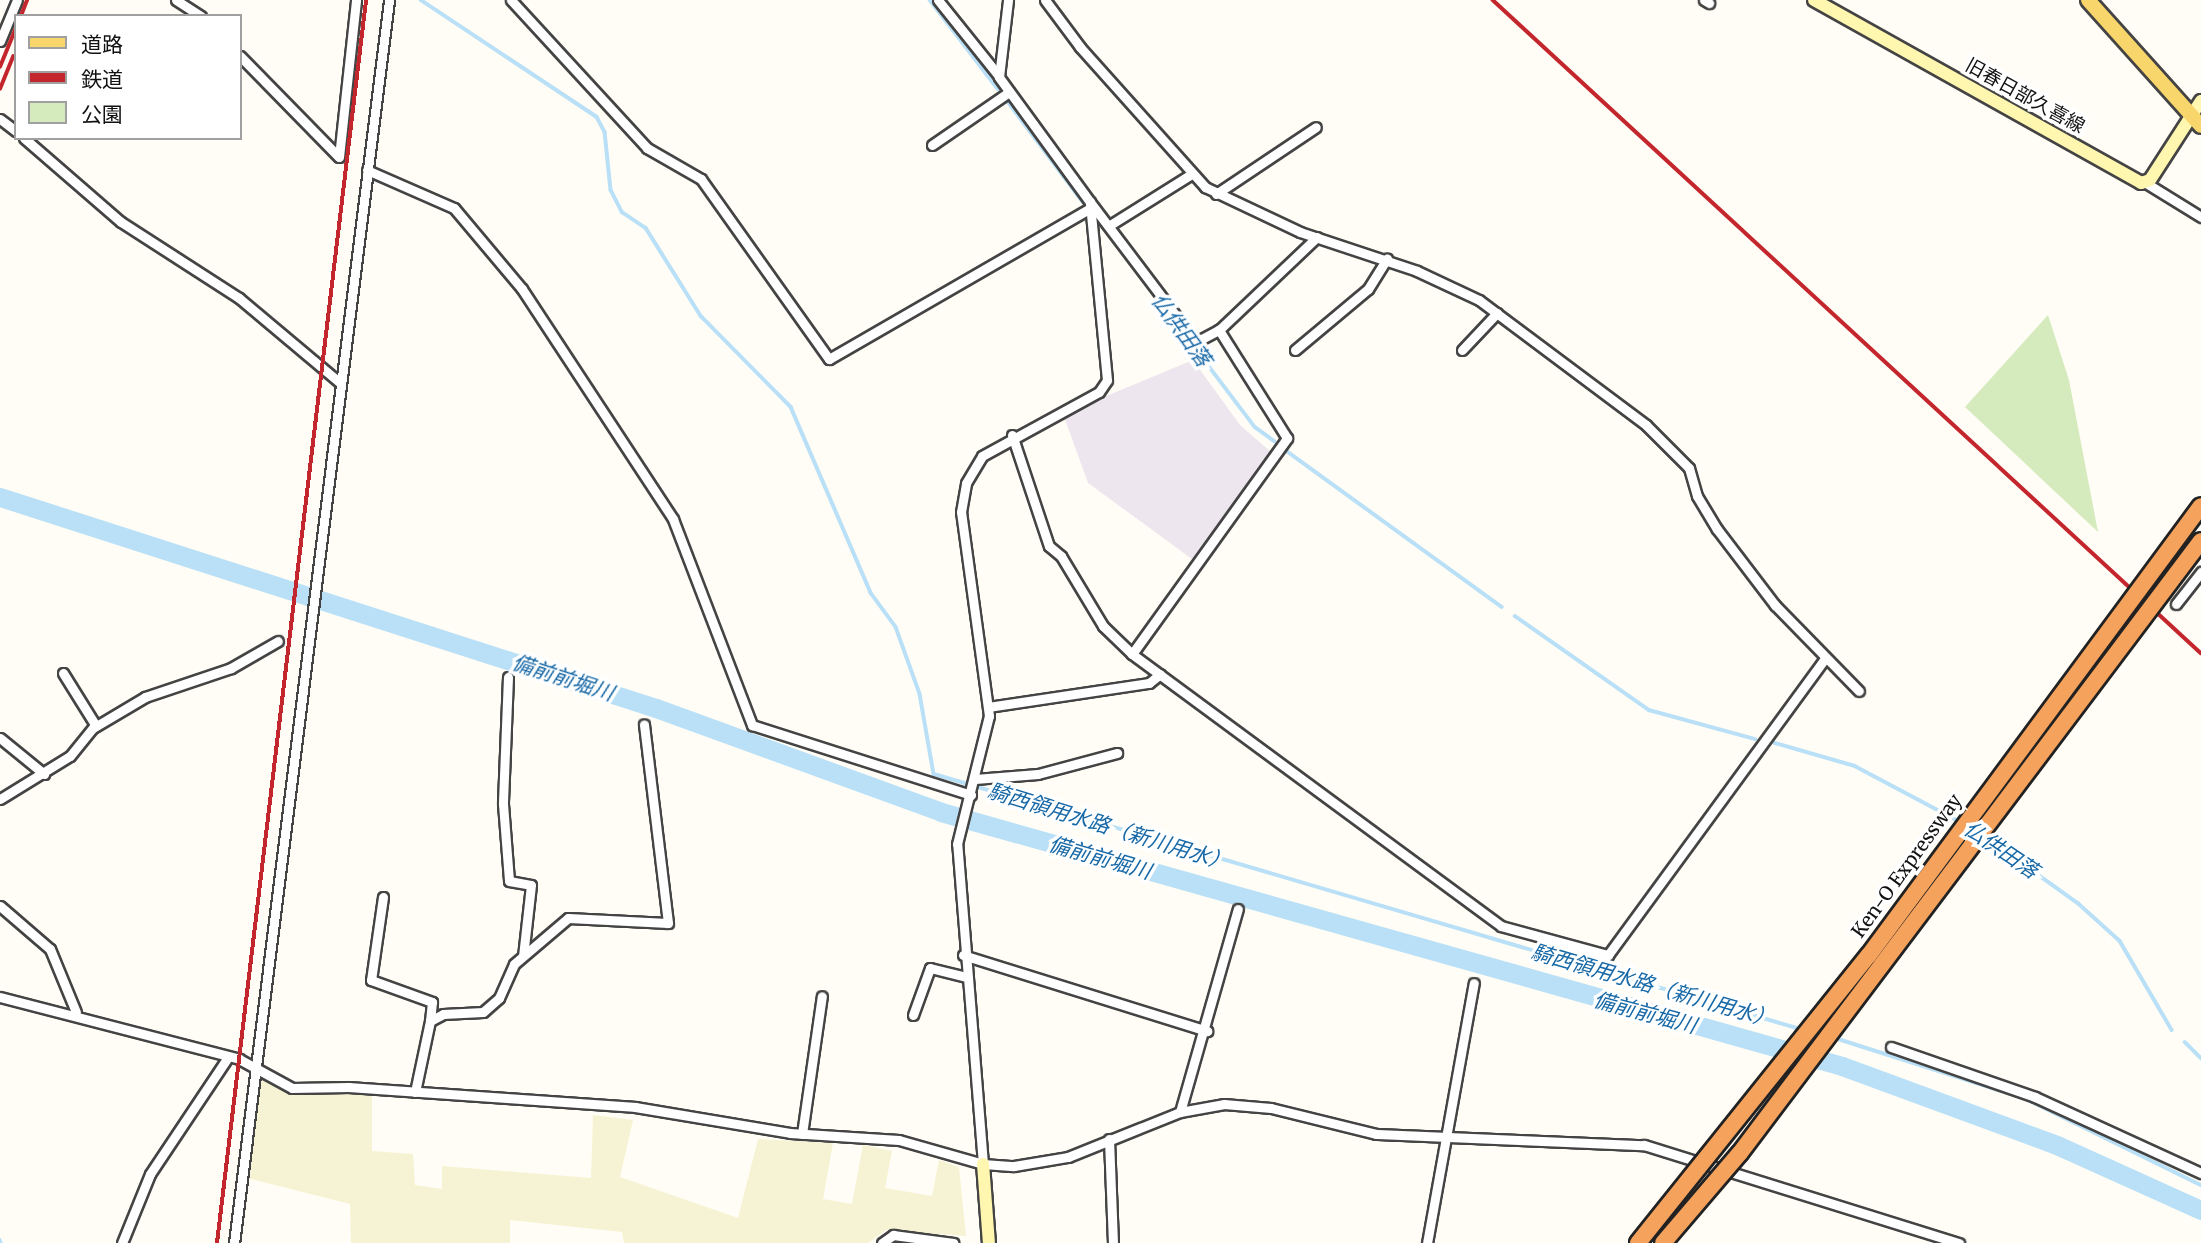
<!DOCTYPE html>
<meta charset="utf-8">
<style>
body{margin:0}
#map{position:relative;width:2201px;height:1243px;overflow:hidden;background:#fffdf5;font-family:Merriweather,"Noto Sans JP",serif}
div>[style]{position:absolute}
.industrial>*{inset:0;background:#eee6ef}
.farmland>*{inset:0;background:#f6f3d4}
.green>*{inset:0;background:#d5ebbd}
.stream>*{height:3.5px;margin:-1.75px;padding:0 1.75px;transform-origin:1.75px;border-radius:1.75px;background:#b9e0f7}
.river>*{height:19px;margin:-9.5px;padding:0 9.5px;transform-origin:9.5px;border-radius:9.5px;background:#b9e0f7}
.roads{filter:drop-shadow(2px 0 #444) drop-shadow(-2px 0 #444) drop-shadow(0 2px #444) drop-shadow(0 -2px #444)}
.street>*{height:9px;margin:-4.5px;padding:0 4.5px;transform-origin:4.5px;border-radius:4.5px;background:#fff}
.secondary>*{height:12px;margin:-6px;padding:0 6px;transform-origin:6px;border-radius:6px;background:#fff6b0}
.primary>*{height:14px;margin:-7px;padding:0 7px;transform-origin:7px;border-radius:7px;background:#f9d66b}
.rail>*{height:3.5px;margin:-1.75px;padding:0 1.75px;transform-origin:1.75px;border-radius:1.75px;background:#c4262e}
.bridges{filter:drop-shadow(2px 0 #222) drop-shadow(-2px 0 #222) drop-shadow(0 2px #222) drop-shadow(0 -2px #222)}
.highway-bridge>*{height:16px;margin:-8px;padding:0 8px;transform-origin:8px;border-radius:8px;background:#f5a25d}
span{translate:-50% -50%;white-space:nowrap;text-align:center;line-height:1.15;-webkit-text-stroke:7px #fff;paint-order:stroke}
.street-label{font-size:19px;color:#111}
.water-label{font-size:21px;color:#1768a6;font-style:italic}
.legend{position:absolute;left:14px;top:14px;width:228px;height:126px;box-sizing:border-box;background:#fff;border:2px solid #a0a0a0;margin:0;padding:9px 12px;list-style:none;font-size:21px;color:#111}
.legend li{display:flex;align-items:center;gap:14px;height:35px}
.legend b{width:35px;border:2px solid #a0a0a0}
</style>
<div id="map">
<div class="industrial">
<i style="clip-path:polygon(1193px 360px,1240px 425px,1271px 452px,1192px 559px,1088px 483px,1063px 414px)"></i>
</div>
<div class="farmland">
<i style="clip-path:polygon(255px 1074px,288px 1093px,372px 1092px,372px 1151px,413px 1154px,415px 1185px,442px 1189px,442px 1166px,591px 1178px,593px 1115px,633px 1120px,620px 1177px,738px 1218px,758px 1139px,833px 1143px,823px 1199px,852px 1204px,863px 1145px,892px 1151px,885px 1188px,932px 1196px,939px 1160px,959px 1167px,966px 1236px,886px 1230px,868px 1243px,624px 1243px,622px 1232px,510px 1220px,510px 1243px,351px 1243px,350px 1204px,247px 1178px)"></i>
</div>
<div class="green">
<i style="clip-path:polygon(2048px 315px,2069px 380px,2098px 532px,1965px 407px)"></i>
</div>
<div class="stream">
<i style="left:421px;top:0;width:211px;rotate:33.6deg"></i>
<i style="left:597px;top:117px;width:17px;rotate:62deg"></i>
<i style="left:605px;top:132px;width:58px;rotate:84.1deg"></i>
<i style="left:611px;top:190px;width:25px;rotate:63deg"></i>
<i style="left:622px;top:212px;width:29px;rotate:34deg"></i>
<i style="left:646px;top:228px;width:104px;rotate:58deg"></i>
<i style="left:701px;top:316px;width:128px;rotate:45.3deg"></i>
<i style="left:791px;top:407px;width:202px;rotate:66.7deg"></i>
<i style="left:871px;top:593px;width:42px;rotate:53.7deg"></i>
<i style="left:896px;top:627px;width:71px;rotate:70.3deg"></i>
<i style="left:920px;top:694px;width:81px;rotate:80.1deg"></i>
<i style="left:934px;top:774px;width:907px;rotate:16.4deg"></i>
<i style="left:930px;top:0;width:112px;rotate:52.6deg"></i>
<i style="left:1009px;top:103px;width:124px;rotate:53.2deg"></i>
<i style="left:1165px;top:308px;width:149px;rotate:52.9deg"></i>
<i style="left:1255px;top:427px;width:24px;rotate:36deg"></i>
<i style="left:1288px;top:452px;width:264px;rotate:35.9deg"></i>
<i style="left:1515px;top:616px;width:164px;rotate:35deg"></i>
<i style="left:1649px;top:710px;width:110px;rotate:15.3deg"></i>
<i style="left:1775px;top:743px;width:83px;rotate:16deg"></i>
<i style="left:1855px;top:766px;width:121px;rotate:28deg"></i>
<i style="left:1984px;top:836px;width:115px;rotate:35.5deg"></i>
<i style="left:2078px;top:903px;width:57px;rotate:42.1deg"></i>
<i style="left:2120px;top:941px;width:103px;rotate:59.7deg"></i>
<i style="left:1832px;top:1037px;width:204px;rotate:17.7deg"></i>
<i style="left:2026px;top:1099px;width:195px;rotate:26.2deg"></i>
<i style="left:2185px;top:1042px;width:23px;rotate:45deg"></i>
<i style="left:0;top:1240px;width:3px;rotate:72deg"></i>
</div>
<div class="river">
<i style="left:0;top:497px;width:689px;rotate:17.83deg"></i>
<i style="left:656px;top:708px;width:303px;rotate:20deg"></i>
<i style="left:941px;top:812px;width:936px;rotate:15.74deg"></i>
<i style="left:1842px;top:1066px;width:231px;rotate:20.2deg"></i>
<i style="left:2059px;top:1146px;width:156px;rotate:24.3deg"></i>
</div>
<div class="roads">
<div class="street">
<i style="left:176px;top:0;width:30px;rotate:33deg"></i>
<i style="left:511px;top:0;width:201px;rotate:47.4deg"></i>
<i style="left:647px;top:148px;width:62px;rotate:29.9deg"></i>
<i style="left:701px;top:179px;width:221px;rotate:54.6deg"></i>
<i style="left:829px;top:359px;width:300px;rotate:-30deg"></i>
<i style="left:938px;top:0;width:96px;rotate:51.3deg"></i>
<i style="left:1045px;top:0;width:59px;rotate:53.3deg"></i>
<i style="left:1080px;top:47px;width:188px;rotate:48.2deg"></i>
<i style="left:1205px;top:187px;width:105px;rotate:25.3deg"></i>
<i style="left:1300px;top:232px;width:123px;rotate:18.4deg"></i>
<i style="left:1417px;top:271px;width:68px;rotate:25.1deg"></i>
<i style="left:1479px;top:300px;width:209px;rotate:36.8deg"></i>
<i style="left:1646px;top:425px;width:61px;rotate:45deg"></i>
<i style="left:1689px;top:468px;width:29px;rotate:74deg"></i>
<i style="left:1697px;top:496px;width:39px;rotate:59deg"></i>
<i style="left:1717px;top:529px;width:96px;rotate:52.7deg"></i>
<i style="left:1775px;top:605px;width:120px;rotate:45.7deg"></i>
<i style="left:1704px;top:0;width:6px;rotate:31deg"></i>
<i style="left:0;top:41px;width:44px;rotate:-67.5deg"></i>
<i style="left:240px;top:56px;width:141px;rotate:45.6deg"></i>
<i style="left:0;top:119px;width:20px;rotate:37deg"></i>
<i style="left:24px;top:138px;width:128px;rotate:40.9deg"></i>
<i style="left:121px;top:222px;width:140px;rotate:32.8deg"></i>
<i style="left:239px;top:298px;width:131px;rotate:40deg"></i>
<i style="left:932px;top:145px;width:93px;rotate:-34.5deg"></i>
<i style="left:339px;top:157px;width:158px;rotate:-83.8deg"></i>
<i style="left:367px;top:170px;width:95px;rotate:23.6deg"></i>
<i style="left:454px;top:208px;width:106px;rotate:50deg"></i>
<i style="left:522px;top:289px;width:275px;rotate:56.7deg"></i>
<i style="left:673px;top:519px;width:221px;rotate:69deg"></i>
<i style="left:752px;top:725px;width:230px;rotate:17.7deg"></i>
<i style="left:2146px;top:183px;width:65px;rotate:31.7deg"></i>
<i style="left:1216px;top:194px;width:120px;rotate:-33.8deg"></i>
<i style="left:1090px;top:202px;width:176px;rotate:52.9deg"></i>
<i style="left:1196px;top:342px;width:26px;rotate:-28deg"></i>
<i style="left:1219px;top:330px;width:135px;rotate:-43.5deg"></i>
<i style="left:1110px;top:225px;width:94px;rotate:-32deg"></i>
<i style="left:1295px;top:350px;width:95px;rotate:-39.9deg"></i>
<i style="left:1368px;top:289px;width:36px;rotate:-58deg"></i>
<i style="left:1462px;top:350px;width:51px;rotate:-46.6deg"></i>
<i style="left:1012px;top:435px;width:117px;rotate:71.6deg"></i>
<i style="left:1049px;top:546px;width:16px;rotate:40deg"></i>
<i style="left:1061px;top:556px;width:82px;rotate:59deg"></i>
<i style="left:1103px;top:626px;width:40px;rotate:44deg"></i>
<i style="left:1132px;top:654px;width:266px;rotate:-54.3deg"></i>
<i style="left:1287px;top:438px;width:128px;rotate:-122.2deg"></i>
<i style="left:2176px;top:604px;width:41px;rotate:-52deg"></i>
<i style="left:1132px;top:654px;width:458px;rotate:36.4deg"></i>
<i style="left:1501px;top:926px;width:111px;rotate:15.2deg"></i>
<i style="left:1608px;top:955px;width:367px;rotate:-53.8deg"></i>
<i style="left:63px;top:673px;width:62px;rotate:58.1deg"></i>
<i style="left:508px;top:677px;width:127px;rotate:92.3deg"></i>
<i style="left:503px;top:804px;width:77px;rotate:85.5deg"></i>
<i style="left:509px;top:881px;width:22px;rotate:10deg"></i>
<i style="left:531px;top:885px;width:71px;rotate:96.4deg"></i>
<i style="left:988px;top:707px;width:163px;rotate:-8.5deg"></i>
<i style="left:1149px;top:683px;width:14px;rotate:-39deg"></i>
<i style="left:0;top:738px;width:57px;rotate:39.3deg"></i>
<i style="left:975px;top:779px;width:63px;rotate:-4.5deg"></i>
<i style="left:1038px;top:774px;width:82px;rotate:-14.9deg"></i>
<i style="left:0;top:799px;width:82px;rotate:-31.6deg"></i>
<i style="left:70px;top:756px;width:36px;rotate:-51deg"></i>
<i style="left:93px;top:728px;width:61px;rotate:-30.8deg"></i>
<i style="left:145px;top:697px;width:91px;rotate:-18.6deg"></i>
<i style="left:231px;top:668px;width:54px;rotate:-29.9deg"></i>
<i style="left:383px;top:897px;width:84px;rotate:98.2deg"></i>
<i style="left:371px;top:980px;width:65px;rotate:19.8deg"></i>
<i style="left:432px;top:1002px;width:19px;rotate:96deg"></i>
<i style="left:0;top:906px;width:66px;rotate:40.7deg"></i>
<i style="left:50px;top:949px;width:68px;rotate:67.6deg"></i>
<i style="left:963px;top:955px;width:256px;rotate:17.3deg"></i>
<i style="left:0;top:997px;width:247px;rotate:14.5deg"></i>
<i style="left:239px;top:1059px;width:60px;rotate:28.7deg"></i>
<i style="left:292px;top:1088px;width:57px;rotate:-1deg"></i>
<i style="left:349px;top:1087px;width:287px;rotate:4deg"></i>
<i style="left:635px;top:1107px;width:157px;rotate:9.5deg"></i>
<i style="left:790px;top:1133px;width:109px;rotate:3.7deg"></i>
<i style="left:899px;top:1140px;width:87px;rotate:15.9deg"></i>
<i style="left:983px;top:1164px;width:31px;rotate:4deg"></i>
<i style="left:1014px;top:1166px;width:55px;rotate:-9.5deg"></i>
<i style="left:1068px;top:1157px;width:121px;rotate:-21.9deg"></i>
<i style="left:1180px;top:1112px;width:45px;rotate:-10.3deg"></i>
<i style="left:1224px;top:1104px;width:47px;rotate:4.9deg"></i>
<i style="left:1271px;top:1108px;width:108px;rotate:13.9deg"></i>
<i style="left:1376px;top:1134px;width:268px;rotate:2.4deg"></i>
<i style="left:1644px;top:1145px;width:330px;rotate:17.3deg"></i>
<i style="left:913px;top:1015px;width:50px;rotate:-70.1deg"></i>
<i style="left:930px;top:968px;width:36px;rotate:14deg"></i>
<i style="left:1891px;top:1047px;width:152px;rotate:19.1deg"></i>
<i style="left:2035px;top:1097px;width:183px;rotate:24.6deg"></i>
<i style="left:415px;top:1092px;width:73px;rotate:-78.1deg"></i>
<i style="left:430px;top:1021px;width:15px;rotate:-28deg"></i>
<i style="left:443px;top:1014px;width:40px;rotate:-2.9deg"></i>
<i style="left:483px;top:1012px;width:21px;rotate:-41deg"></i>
<i style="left:499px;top:998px;width:37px;rotate:-66deg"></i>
<i style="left:514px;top:964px;width:71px;rotate:-40.4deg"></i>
<i style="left:568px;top:918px;width:100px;rotate:2.9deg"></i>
<i style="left:668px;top:923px;width:200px;rotate:-96.9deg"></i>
<i style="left:1180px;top:1112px;width:211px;rotate:-74.1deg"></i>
<i style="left:802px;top:1134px;width:139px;rotate:-81.8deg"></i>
<i style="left:1109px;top:1139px;width:104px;rotate:87.8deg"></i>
<i style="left:983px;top:1164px;width:321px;rotate:-94.6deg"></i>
<i style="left:957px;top:844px;width:132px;rotate:-76deg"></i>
<i style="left:989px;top:716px;width:206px;rotate:-97.8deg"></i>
<i style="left:961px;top:512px;width:29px;rotate:-80deg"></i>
<i style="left:966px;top:483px;width:31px;rotate:-59deg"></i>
<i style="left:982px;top:456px;width:133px;rotate:-28.7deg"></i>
<i style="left:1099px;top:392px;width:14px;rotate:-56deg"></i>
<i style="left:1107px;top:380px;width:179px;rotate:-95.5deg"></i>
<i style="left:1090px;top:202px;width:155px;rotate:-126.1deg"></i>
<i style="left:999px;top:77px;width:78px;rotate:-83.3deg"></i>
<i style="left:122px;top:1243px;width:74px;rotate:-67.9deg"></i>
<i style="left:150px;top:1174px;width:141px;rotate:-56.3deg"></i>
<i style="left:234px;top:1243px;width:1253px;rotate:-82.89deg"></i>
<i style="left:882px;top:1243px;width:14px;rotate:-36deg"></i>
<i style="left:893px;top:1235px;width:61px;rotate:7.6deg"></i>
<i style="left:1427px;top:1243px;width:264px;rotate:-79.8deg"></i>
</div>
<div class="secondary">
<i style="left:1814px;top:0;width:375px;rotate:29.2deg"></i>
<i style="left:2141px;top:183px;width:9px;rotate:-18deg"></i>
<i style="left:2150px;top:180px;width:94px;rotate:-57.2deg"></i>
<i style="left:983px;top:1164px;width:79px;rotate:85.7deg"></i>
</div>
<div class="primary">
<i style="left:2088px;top:0;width:169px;rotate:48.1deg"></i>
</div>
</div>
<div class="rail">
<i style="left:1493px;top:0;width:963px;rotate:42.69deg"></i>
<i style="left:21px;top:16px;width:17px;rotate:-69deg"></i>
<i style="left:0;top:67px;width:42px;rotate:-67.7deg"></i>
<i style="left:0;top:89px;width:35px;rotate:-68deg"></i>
<i style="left:217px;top:1243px;width:1252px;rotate:-83.16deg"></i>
</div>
<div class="bridges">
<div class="highway-bridge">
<i style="left:1638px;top:1243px;width:369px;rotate:-51.3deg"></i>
<i style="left:1869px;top:955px;width:558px;rotate:-53.52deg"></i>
<i style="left:1663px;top:1243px;width:118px;rotate:-49.5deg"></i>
<i style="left:1740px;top:1153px;width:766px;rotate:-53.01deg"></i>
</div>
</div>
<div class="street-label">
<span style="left:2025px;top:96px;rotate:29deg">旧春日部久喜線</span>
<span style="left:1907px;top:866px;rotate:-54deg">Ken-O Expressway</span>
</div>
<div class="water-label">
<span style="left:1181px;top:330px;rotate:54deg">仏供田落</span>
<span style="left:563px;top:678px;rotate:18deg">備前前堀川</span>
<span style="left:1109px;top:827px;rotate:17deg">騎西領用水路（新川用水）</span>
<span style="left:2001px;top:850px;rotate:34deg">仏供田落</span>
<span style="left:1100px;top:858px;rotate:16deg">備前前堀川</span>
<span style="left:1653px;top:986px;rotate:16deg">騎西領用水路（新川用水）</span>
<span style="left:1645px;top:1013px;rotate:15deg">備前前堀川</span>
</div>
<ul class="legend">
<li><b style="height:9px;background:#f9d66b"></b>道路</li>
<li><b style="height:9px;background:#c4262e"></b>鉄道</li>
<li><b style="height:19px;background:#d5ebbd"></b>公園</li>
</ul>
</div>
